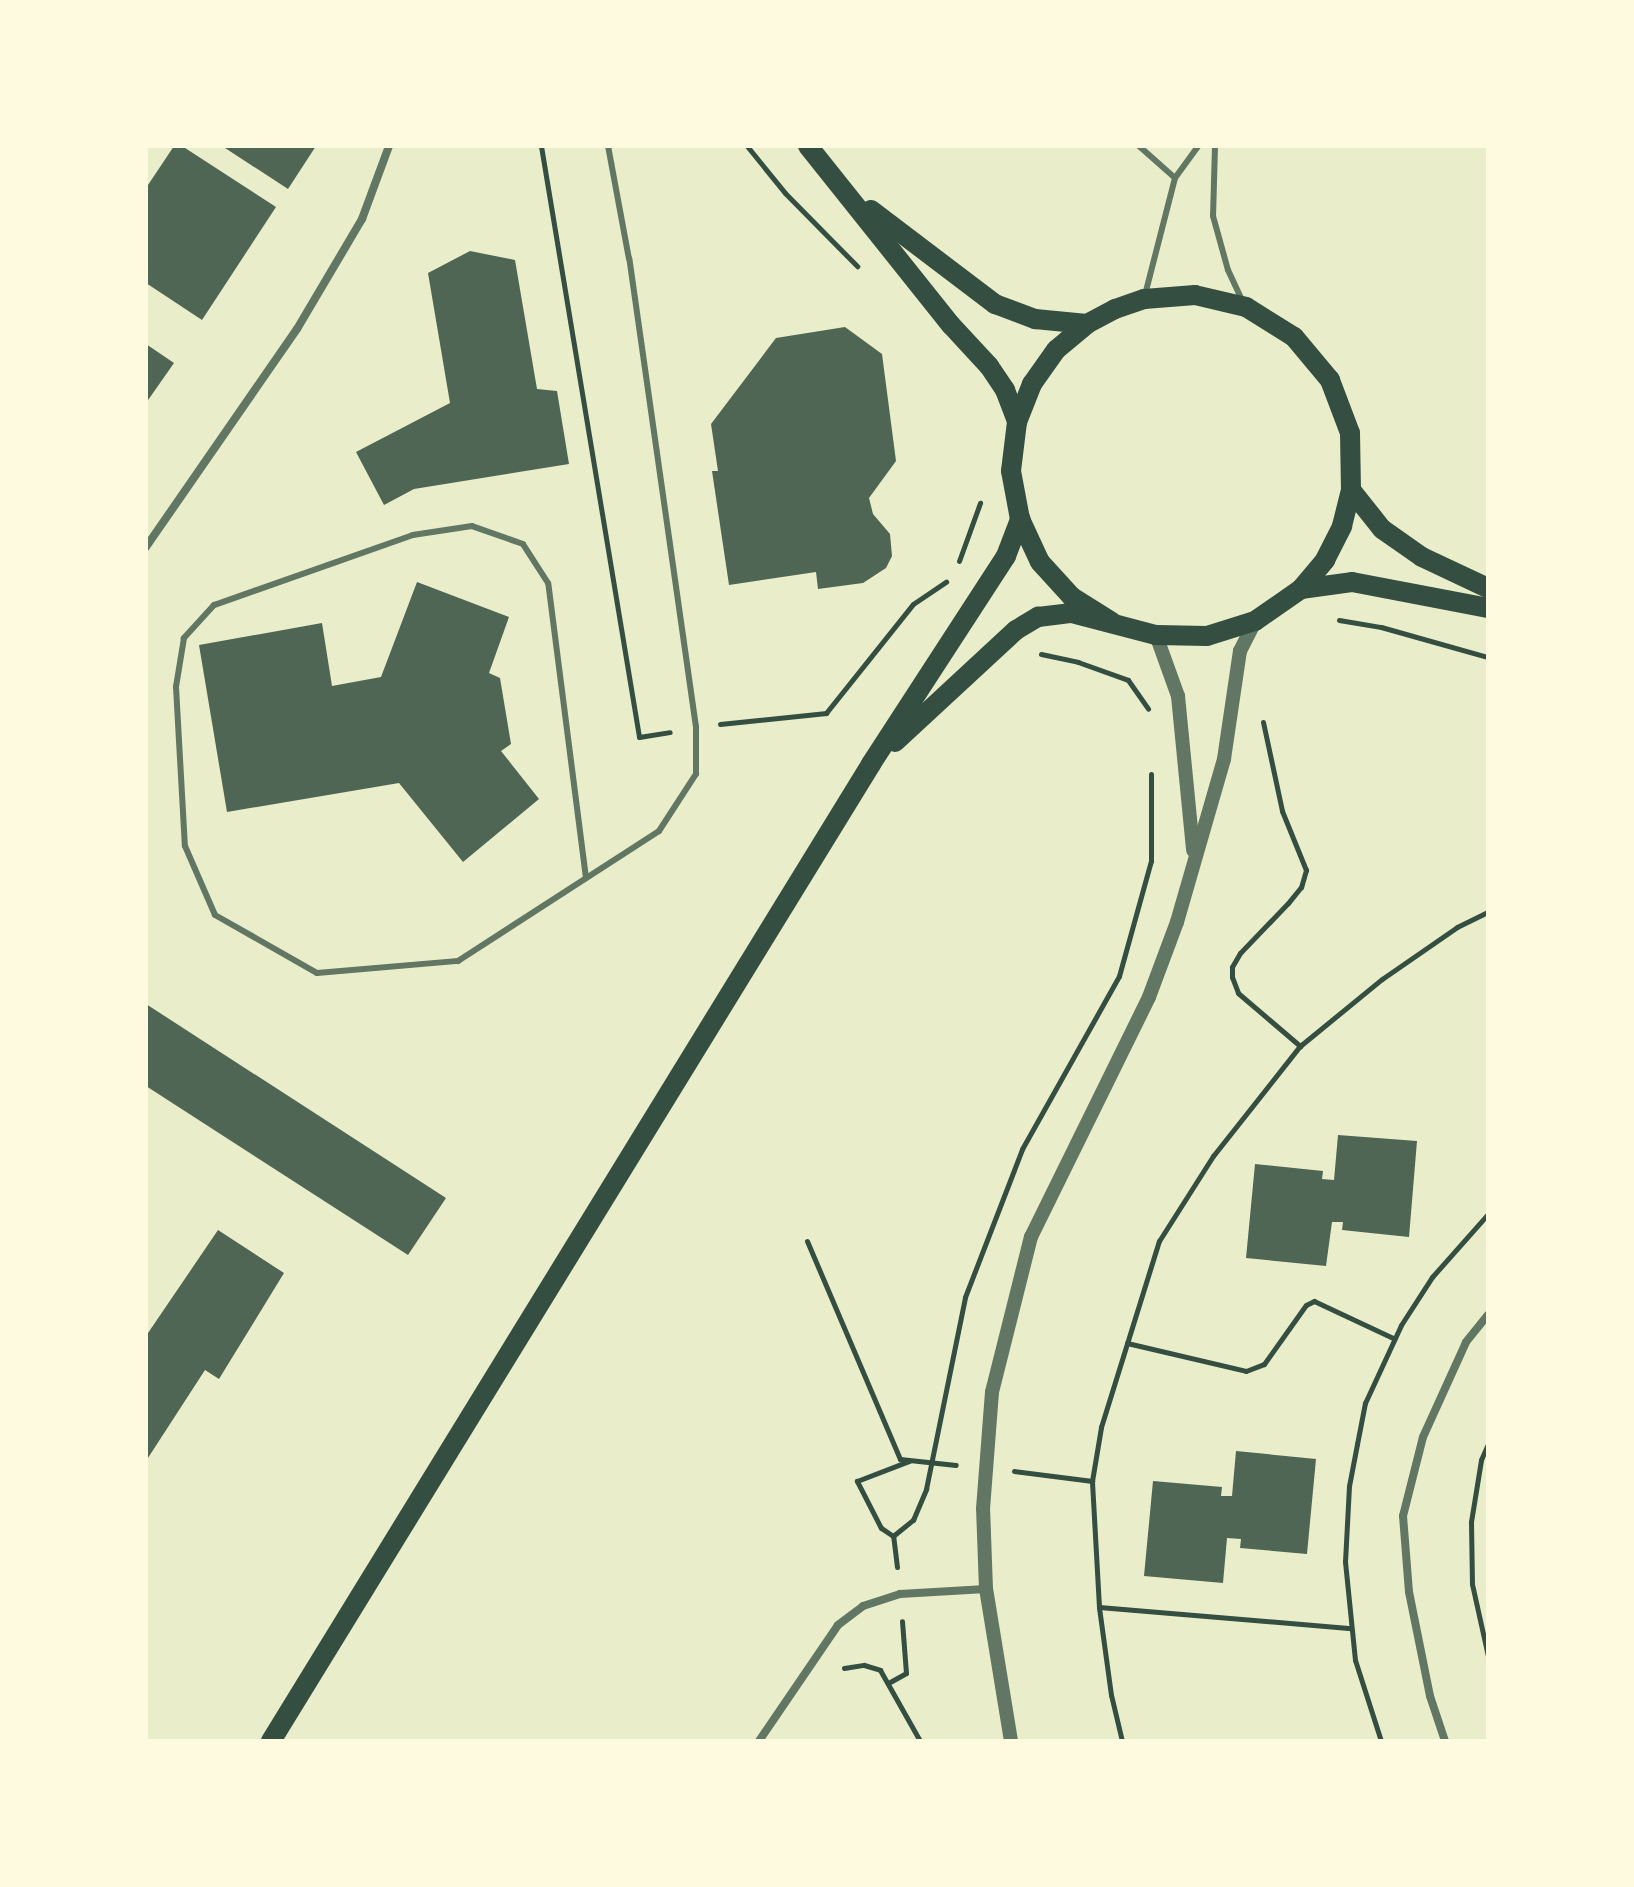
<!DOCTYPE html>
<style>
body{margin:0}
#map{position:relative;width:1634px;height:1887px;overflow:hidden;background:#e9edc9;font-family:"Varela Round",sans-serif}
div>[style]{position:absolute}
.building>*{inset:0;background:#4f6655}
.path>*{height:5px;margin:-2.5px;padding:0 2.5px;transform-origin:2.5px;border-radius:2.5px;background:#344e41}
.service>*{height:6px;margin:-3px;padding:0 3px;transform-origin:3px;border-radius:3px;background:#617663}
.minor>*{height:8px;margin:-4px;padding:0 4px;transform-origin:4px;border-radius:4px;background:#617663}
.tertiary>*{height:14px;margin:-7px;padding:0 7px;transform-origin:7px;border-radius:7px;background:#617663}
.primary>*{height:20px;margin:-10px;padding:0 10px;transform-origin:10px;border-radius:10px;background:#344e41}
span{translate:-50% -50%;white-space:nowrap;text-align:center;line-height:1.15;-webkit-text-stroke:6px #fefae0;paint-order:stroke}
.frame{position:absolute;inset:0;border:148px solid #fefae0;pointer-events:none}
</style>
<div id="map">
<div class="building">
<i style="clip-path:polygon(174px 146px,182px 146px,276px 207px,202px 320px,146px 283px,146px 188px)"></i>
<i style="clip-path:polygon(222px 146px,316px 146px,288px 189px)"></i>
<i style="clip-path:polygon(470px 251px,515px 260px,537px 389px,557px 391px,569px 464px,414px 489px,384px 505px,356px 452px,450px 403px,428px 273px)"></i>
<i style="clip-path:polygon(845px 327px,882px 354px,896px 461px,869px 498px,873px 514px,890px 534px,892px 556px,886px 568px,863px 583px,818px 589px,816px 572px,729px 585px,712px 471px,718px 471px,711px 424px,776px 338px)"></i>
<i style="clip-path:polygon(146px 344px,174px 363px,146px 403px)"></i>
<i style="clip-path:polygon(417px 582px,509px 617px,489px 673px,500px 678px,511px 744px,501px 751px,539px 799px,463px 862px,399px 783px,227px 812px,199px 645px,322px 623px,332px 686px,381px 677px)"></i>
<i style="clip-path:polygon(146px 1004px,446px 1198px,408px 1255px,146px 1086px)"></i>
<i style="clip-path:polygon(1338px 1135px,1417px 1141px,1409px 1237px,1342px 1230px,1343px 1222px,1332px 1222px,1326px 1266px,1246px 1258px,1255px 1164px,1323px 1171px,1322px 1179px,1334px 1180px)"></i>
<i style="clip-path:polygon(218px 1230px,284px 1273px,219px 1379px,205px 1370px,146px 1461px,146px 1336px)"></i>
<i style="clip-path:polygon(1236px 1451px,1316px 1459px,1307px 1554px,1240px 1548px,1241px 1539px,1227px 1538px,1223px 1583px,1144px 1576px,1153px 1481px,1222px 1487px,1221px 1496px,1232px 1496px)"></i>
</div>
<div class="path">
<i style="left:541px;top:146px;width:599px;rotate:80.58deg"></i>
<i style="left:639px;top:737px;width:31px;rotate:-9deg"></i>
<i style="left:747px;top:146px;width:60px;rotate:51deg"></i>
<i style="left:785px;top:193px;width:103px;rotate:45.4deg"></i>
<i style="left:959px;top:561px;width:62px;rotate:-70.1deg"></i>
<i style="left:1339px;top:620px;width:43px;rotate:9.5deg"></i>
<i style="left:1381px;top:627px;width:111px;rotate:15.7deg"></i>
<i style="left:1041px;top:654px;width:38px;rotate:12deg"></i>
<i style="left:1078px;top:662px;width:53px;rotate:19.8deg"></i>
<i style="left:1128px;top:680px;width:35px;rotate:55deg"></i>
<i style="left:1263px;top:722px;width:91px;rotate:77.9deg"></i>
<i style="left:1282px;top:811px;width:64px;rotate:67.9deg"></i>
<i style="left:1306px;top:870px;width:18px;rotate:106deg"></i>
<i style="left:1301px;top:887px;width:21px;rotate:129deg"></i>
<i style="left:1288px;top:903px;width:69px;rotate:133.8deg"></i>
<i style="left:1240px;top:953px;width:16px;rotate:120deg"></i>
<i style="left:1232px;top:967px;width:10px;rotate:90deg"></i>
<i style="left:1232px;top:977px;width:17px;rotate:69deg"></i>
<i style="left:1238px;top:993px;width:82px;rotate:40.5deg"></i>
<i style="left:720px;top:724px;width:107px;rotate:-5.9deg"></i>
<i style="left:826px;top:713px;width:139px;rotate:-51.4deg"></i>
<i style="left:913px;top:604px;width:40px;rotate:-34deg"></i>
<i style="left:807px;top:1241px;width:237px;rotate:66.9deg"></i>
<i style="left:900px;top:1459px;width:56px;rotate:6.1deg"></i>
<i style="left:1127px;top:1343px;width:122px;rotate:13.2deg"></i>
<i style="left:1246px;top:1371px;width:19px;rotate:-21deg"></i>
<i style="left:1264px;top:1364px;width:72px;rotate:-54.6deg"></i>
<i style="left:1306px;top:1305px;width:9px;rotate:-27deg"></i>
<i style="left:1314px;top:1301px;width:89px;rotate:25.1deg"></i>
<i style="left:1488px;top:1444px;width:17px;rotate:114deg"></i>
<i style="left:1481px;top:1460px;width:63px;rotate:99.2deg"></i>
<i style="left:1471px;top:1522px;width:62px;rotate:89.1deg"></i>
<i style="left:1472px;top:1584px;width:74px;rotate:77.5deg"></i>
<i style="left:1014px;top:1471px;width:79px;rotate:7.3deg"></i>
<i style="left:893px;top:1536px;width:26px;rotate:-39deg"></i>
<i style="left:913px;top:1520px;width:34px;rotate:-67deg"></i>
<i style="left:926px;top:1489px;width:196px;rotate:-78.5deg"></i>
<i style="left:965px;top:1297px;width:159px;rotate:-68.9deg"></i>
<i style="left:1022px;top:1149px;width:198px;rotate:-60.7deg"></i>
<i style="left:1119px;top:976px;width:119px;rotate:-74.5deg"></i>
<i style="left:1151px;top:861px;width:87px;rotate:-90deg"></i>
<i style="left:897px;top:1567px;width:31px;rotate:-97deg"></i>
<i style="left:893px;top:1536px;width:14px;rotate:-146deg"></i>
<i style="left:881px;top:1528px;width:53px;rotate:-117.1deg"></i>
<i style="left:857px;top:1481px;width:56px;rotate:-21deg"></i>
<i style="left:1099px;top:1607px;width:253px;rotate:4.8deg"></i>
<i style="left:844px;top:1668px;width:20px;rotate:-9deg"></i>
<i style="left:864px;top:1665px;width:17px;rotate:17deg"></i>
<i style="left:880px;top:1670px;width:81px;rotate:60.6deg"></i>
<i style="left:890px;top:1682px;width:18px;rotate:-29deg"></i>
<i style="left:906px;top:1673px;width:52px;rotate:-94.4deg"></i>
<i style="left:1122px;top:1741px;width:47px;rotate:-103.4deg"></i>
<i style="left:1111px;top:1695px;width:89px;rotate:-97.8deg"></i>
<i style="left:1099px;top:1607px;width:126px;rotate:-93.2deg"></i>
<i style="left:1092px;top:1481px;width:55px;rotate:-80.5deg"></i>
<i style="left:1101px;top:1427px;width:195px;rotate:-72.7deg"></i>
<i style="left:1159px;top:1241px;width:101px;rotate:-57.6deg"></i>
<i style="left:1213px;top:1156px;width:140px;rotate:-51.7deg"></i>
<i style="left:1300px;top:1046px;width:106px;rotate:-39.3deg"></i>
<i style="left:1382px;top:979px;width:91px;rotate:-34.7deg"></i>
<i style="left:1457px;top:927px;width:34px;rotate:-26deg"></i>
<i style="left:1381px;top:1741px;width:85px;rotate:-107.8deg"></i>
<i style="left:1355px;top:1660px;width:99px;rotate:-95.8deg"></i>
<i style="left:1345px;top:1562px;width:76px;rotate:-87deg"></i>
<i style="left:1349px;top:1486px;width:43px;rotate:-79.2deg"></i>
<i style="left:1357px;top:1444px;width:42px;rotate:-79deg"></i>
<i style="left:1365px;top:1403px;width:86px;rotate:-65.2deg"></i>
<i style="left:1401px;top:1325px;width:57px;rotate:-57.1deg"></i>
<i style="left:1432px;top:1277px;width:84px;rotate:-48.4deg"></i>
</div>
<div class="service">
<i style="left:1139px;top:146px;width:48px;rotate:41.6deg"></i>
<i style="left:1175px;top:178px;width:121px;rotate:104.4deg"></i>
<i style="left:1215px;top:146px;width:70px;rotate:91.6deg"></i>
<i style="left:1213px;top:216px;width:56px;rotate:74.5deg"></i>
<i style="left:1228px;top:270px;width:33px;rotate:65deg"></i>
<i style="left:1175px;top:178px;width:39px;rotate:-54deg"></i>
<i style="left:586px;top:878px;width:297px;rotate:-97.3deg"></i>
<i style="left:548px;top:583px;width:46px;rotate:-122.7deg"></i>
<i style="left:523px;top:544px;width:54px;rotate:-160.6deg"></i>
<i style="left:472px;top:526px;width:60px;rotate:171.3deg"></i>
<i style="left:413px;top:535px;width:211px;rotate:160.6deg"></i>
<i style="left:214px;top:605px;width:45px;rotate:132.3deg"></i>
<i style="left:184px;top:638px;width:50px;rotate:99.3deg"></i>
<i style="left:176px;top:687px;width:159px;rotate:86.8deg"></i>
<i style="left:185px;top:846px;width:75px;rotate:66.5deg"></i>
<i style="left:215px;top:915px;width:117px;rotate:29.6deg"></i>
<i style="left:317px;top:973px;width:142px;rotate:-4.9deg"></i>
<i style="left:458px;top:961px;width:239px;rotate:-32.9deg"></i>
<i style="left:659px;top:831px;width:68px;rotate:-57deg"></i>
<i style="left:696px;top:774px;width:47px;rotate:-90deg"></i>
<i style="left:696px;top:727px;width:473px;rotate:-98.1deg"></i>
<i style="left:629px;top:259px;width:115px;rotate:-100.5deg"></i>
</div>
<div class="minor">
<i style="left:146px;top:547px;width:265px;rotate:-55.3deg"></i>
<i style="left:297px;top:329px;width:128px;rotate:-59.4deg"></i>
<i style="left:362px;top:219px;width:78px;rotate:-69.7deg"></i>
<i style="left:759px;top:1741px;width:140px;rotate:-55.7deg"></i>
<i style="left:838px;top:1625px;width:31px;rotate:-37deg"></i>
<i style="left:863px;top:1606px;width:39px;rotate:-18deg"></i>
<i style="left:900px;top:1594px;width:86px;rotate:-3.3deg"></i>
<i style="left:1445px;top:1741px;width:47px;rotate:-108.4deg"></i>
<i style="left:1430px;top:1696px;width:106px;rotate:-101.4deg"></i>
<i style="left:1409px;top:1592px;width:76px;rotate:-94.5deg"></i>
<i style="left:1403px;top:1516px;width:81px;rotate:-75.8deg"></i>
<i style="left:1423px;top:1437px;width:104px;rotate:-65.6deg"></i>
<i style="left:1466px;top:1342px;width:35px;rotate:-51deg"></i>
</div>
<div class="tertiary">
<i style="left:1156px;top:635px;width:65px;rotate:70.2deg"></i>
<i style="left:1178px;top:696px;width:155px;rotate:84.4deg"></i>
<i style="left:1011px;top:1741px;width:154px;rotate:-99.3deg"></i>
<i style="left:986px;top:1589px;width:80px;rotate:-92.1deg"></i>
<i style="left:983px;top:1509px;width:117px;rotate:-85.6deg"></i>
<i style="left:992px;top:1392px;width:160px;rotate:-75.9deg"></i>
<i style="left:1031px;top:1237px;width:267px;rotate:-63.8deg"></i>
<i style="left:1149px;top:997px;width:80px;rotate:-69.5deg"></i>
<i style="left:1177px;top:922px;width:170px;rotate:-73.9deg"></i>
<i style="left:1224px;top:759px;width:109px;rotate:-81.6deg"></i>
<i style="left:1240px;top:651px;width:34px;rotate:-63deg"></i>
</div>
<div class="primary">
<i style="left:808px;top:146px;width:229px;rotate:51.4deg"></i>
<i style="left:951px;top:325px;width:56px;rotate:47.2deg"></i>
<i style="left:989px;top:366px;width:29px;rotate:56deg"></i>
<i style="left:1005px;top:390px;width:34px;rotate:69deg"></i>
<i style="left:871px;top:210px;width:156px;rotate:37.2deg"></i>
<i style="left:995px;top:304px;width:43px;rotate:20.6deg"></i>
<i style="left:1035px;top:319px;width:52px;rotate:5.5deg"></i>
<i style="left:1351px;top:490px;width:50px;rotate:51.5deg"></i>
<i style="left:1382px;top:529px;width:49px;rotate:35deg"></i>
<i style="left:1422px;top:557px;width:73px;rotate:25.2deg"></i>
<i style="left:1301px;top:589px;width:51px;rotate:-7.8deg"></i>
<i style="left:1352px;top:582px;width:138px;rotate:10.8deg"></i>
<i style="left:895px;top:742px;width:165px;rotate:-42.8deg"></i>
<i style="left:1016px;top:630px;width:26px;rotate:-31deg"></i>
<i style="left:1038px;top:617px;width:34px;rotate:-7deg"></i>
<i style="left:1072px;top:613px;width:87px;rotate:14.7deg"></i>
<i style="left:1156px;top:635px;width:51px;rotate:1.1deg"></i>
<i style="left:1207px;top:636px;width:50px;rotate:-17.4deg"></i>
<i style="left:1255px;top:621px;width:56px;rotate:-34.8deg"></i>
<i style="left:1301px;top:589px;width:38px;rotate:-50deg"></i>
<i style="left:1325px;top:560px;width:38px;rotate:-63deg"></i>
<i style="left:1342px;top:526px;width:37px;rotate:-76deg"></i>
<i style="left:1351px;top:490px;width:57px;rotate:-91deg"></i>
<i style="left:1350px;top:433px;width:57px;rotate:-110.7deg"></i>
<i style="left:1330px;top:380px;width:56px;rotate:-129.9deg"></i>
<i style="left:1294px;top:337px;width:57px;rotate:-148deg"></i>
<i style="left:1246px;top:307px;width:52px;rotate:-166.8deg"></i>
<i style="left:1195px;top:295px;width:51px;rotate:175.5deg"></i>
<i style="left:1144px;top:299px;width:31px;rotate:161deg"></i>
<i style="left:1115px;top:309px;width:32px;rotate:152deg"></i>
<i style="left:1087px;top:324px;width:40px;rotate:140deg"></i>
<i style="left:1056px;top:350px;width:42px;rotate:125.2deg"></i>
<i style="left:1032px;top:384px;width:41px;rotate:111.5deg"></i>
<i style="left:1017px;top:422px;width:49px;rotate:97deg"></i>
<i style="left:1011px;top:471px;width:49px;rotate:79.4deg"></i>
<i style="left:1020px;top:519px;width:47px;rotate:65.1deg"></i>
<i style="left:1040px;top:562px;width:47px;rotate:47.6deg"></i>
<i style="left:1072px;top:597px;width:47px;rotate:32deg"></i>
<i style="left:271px;top:1741px;width:1147px;rotate:-58.44deg"></i>
<i style="left:871px;top:764px;width:248px;rotate:-57deg"></i>
<i style="left:1006px;top:556px;width:40px;rotate:-69deg"></i>
</div>
<div class="frame"></div>
</div>
